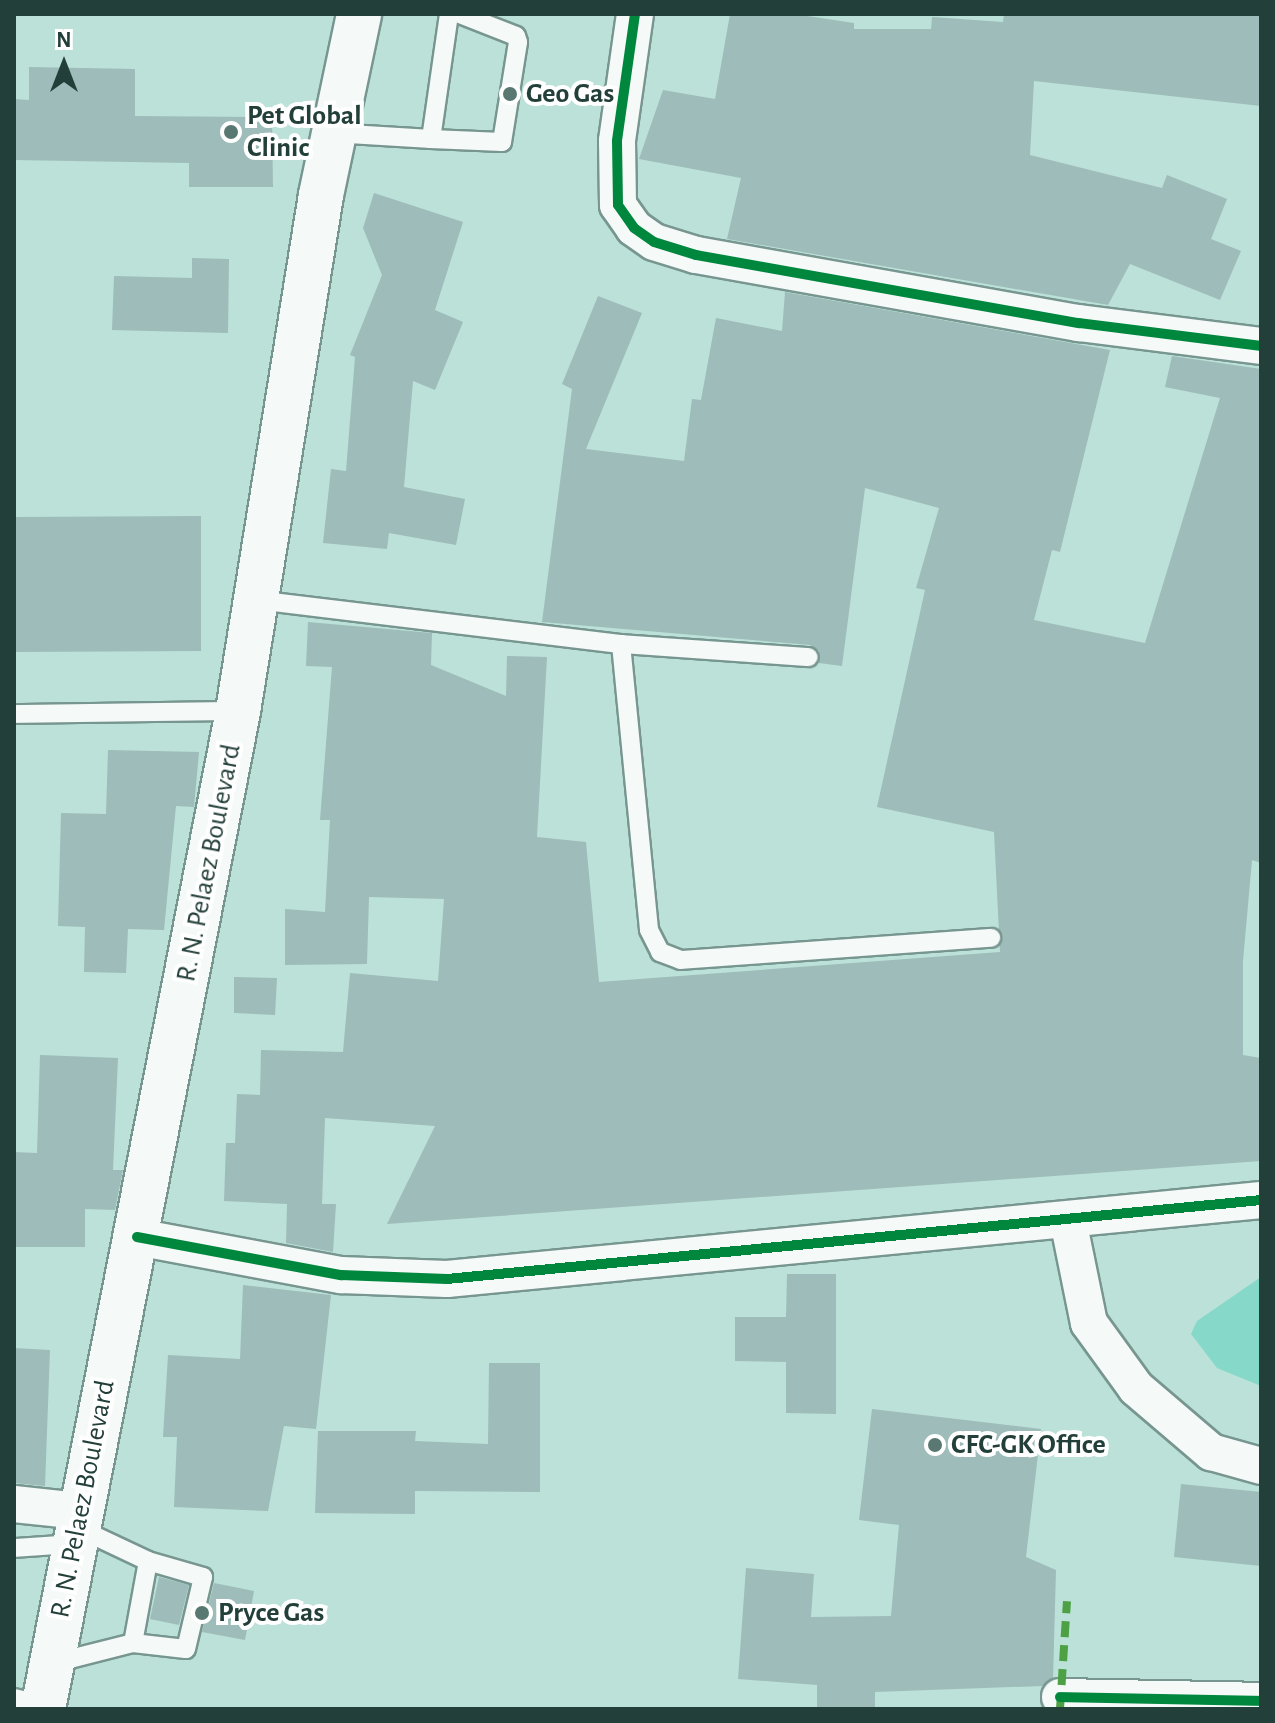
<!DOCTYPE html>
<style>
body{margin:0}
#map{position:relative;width:1275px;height:1723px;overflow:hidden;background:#bbe1d9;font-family:"Alegreya Sans",sans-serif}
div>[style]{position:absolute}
.water>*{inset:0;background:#86d8c9}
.building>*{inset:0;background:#9ebcb9}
.roads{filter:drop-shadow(2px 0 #789690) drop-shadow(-2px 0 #789690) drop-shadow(0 2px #789690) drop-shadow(0 -2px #789690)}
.service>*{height:18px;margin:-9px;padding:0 9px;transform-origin:9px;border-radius:9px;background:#f5faf9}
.minor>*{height:36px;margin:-18px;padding:0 18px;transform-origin:18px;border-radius:18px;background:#f5faf9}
.secondary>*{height:44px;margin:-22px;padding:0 22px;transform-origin:22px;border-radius:22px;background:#f5faf9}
.quiet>*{height:8px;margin-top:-4px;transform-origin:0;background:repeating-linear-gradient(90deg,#4da144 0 16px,transparent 0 24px)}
.cycleway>*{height:10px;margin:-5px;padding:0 5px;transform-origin:5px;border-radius:5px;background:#00873e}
.dots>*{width:22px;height:22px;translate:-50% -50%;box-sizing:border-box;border:4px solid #fff;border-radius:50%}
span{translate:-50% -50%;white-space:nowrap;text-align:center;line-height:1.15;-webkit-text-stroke:8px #fff;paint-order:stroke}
.poi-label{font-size:28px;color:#233f39;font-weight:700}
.left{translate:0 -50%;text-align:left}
.street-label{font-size:28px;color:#233f39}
.frame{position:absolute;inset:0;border:16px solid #233f39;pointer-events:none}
.north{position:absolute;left:24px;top:24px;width:80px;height:80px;-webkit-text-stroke:6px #fff;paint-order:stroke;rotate:0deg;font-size:22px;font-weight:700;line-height:32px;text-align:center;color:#233f39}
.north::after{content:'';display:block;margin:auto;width:28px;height:36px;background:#233f39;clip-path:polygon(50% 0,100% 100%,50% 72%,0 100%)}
</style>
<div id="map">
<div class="water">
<i style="clip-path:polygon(1261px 1277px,1261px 1386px,1217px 1368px,1191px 1334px,1197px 1321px)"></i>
</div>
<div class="building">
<i style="clip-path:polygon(730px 14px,794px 14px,854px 23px,854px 29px,931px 29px,932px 17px,1003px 22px,1004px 14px,1261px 14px,1261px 106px,1034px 81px,1030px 155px,1162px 188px,1167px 175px,1227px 199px,1211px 239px,1241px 251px,1220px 300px,1130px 264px,1108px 305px,727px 239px,741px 178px,639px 159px,663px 90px,715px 99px)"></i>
<i style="clip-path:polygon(29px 67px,135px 69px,135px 116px,272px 117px,273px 187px,189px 187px,189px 163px,14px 160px,14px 99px,29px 100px)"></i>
<i style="clip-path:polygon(374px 193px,463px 222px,435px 310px,463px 322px,435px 390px,413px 381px,404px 487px,465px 499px,456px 545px,389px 533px,387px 549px,323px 543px,331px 469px,346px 471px,355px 357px,350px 355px,382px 275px,363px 228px)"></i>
<i style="clip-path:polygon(192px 258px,229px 259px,228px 333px,112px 330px,114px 276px,192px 278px)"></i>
<i style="clip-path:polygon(785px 292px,1110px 350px,1060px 552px,1052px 550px,1034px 620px,1145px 643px,1220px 398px,1165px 387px,1172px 356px,1261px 369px,1261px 863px,1252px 860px,1243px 961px,1243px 1055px,1261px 1058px,1261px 1161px,387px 1224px,435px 1126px,325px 1118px,322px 1204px,336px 1204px,333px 1252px,286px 1243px,287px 1204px,224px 1201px,226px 1143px,235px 1143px,237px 1094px,260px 1095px,261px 1050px,343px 1052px,350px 973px,438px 981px,444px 899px,369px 897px,367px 964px,285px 965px,285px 909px,325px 912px,330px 820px,320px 820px,332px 667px,306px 666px,308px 622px,432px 633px,431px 665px,506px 696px,507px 656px,547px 657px,537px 837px,586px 842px,599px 982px,1000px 952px,994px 832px,877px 807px,925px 590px,916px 588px,939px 508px,865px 488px,842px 666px,819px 663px,819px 651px,810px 645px,542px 622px,572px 389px,562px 384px,598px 296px,642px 313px,586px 449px,684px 461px,692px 399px,701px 400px,716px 318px,782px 331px)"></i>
<i style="clip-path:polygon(201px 516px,201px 651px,14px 652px,14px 517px)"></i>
<i style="clip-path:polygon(108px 750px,199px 752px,194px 807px,176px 806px,164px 930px,128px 929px,126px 973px,84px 972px,85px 927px,58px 926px,61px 813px,106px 814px)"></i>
<i style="clip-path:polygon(234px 977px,277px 978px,275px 1015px,234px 1013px)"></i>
<i style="clip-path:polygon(40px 1055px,118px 1058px,113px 1170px,123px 1170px,115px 1210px,85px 1209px,85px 1247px,14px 1247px,14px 1152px,37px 1153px)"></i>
<i style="clip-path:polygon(787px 1274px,836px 1274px,836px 1414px,786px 1413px,786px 1362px,735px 1361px,735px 1317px,786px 1317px)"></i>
<i style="clip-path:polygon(243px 1285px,331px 1295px,316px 1429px,284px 1426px,268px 1511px,174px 1507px,177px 1437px,163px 1437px,168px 1355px,240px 1359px)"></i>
<i style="clip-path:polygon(14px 1348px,50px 1350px,45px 1486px,14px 1483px)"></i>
<i style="clip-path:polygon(489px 1363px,540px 1363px,540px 1492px,415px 1491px,415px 1514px,315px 1513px,318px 1431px,416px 1431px,415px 1441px,488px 1444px)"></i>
<i style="clip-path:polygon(872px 1409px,1041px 1429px,1026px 1557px,1056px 1570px,1053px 1678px,1042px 1686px,875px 1692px,875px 1709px,817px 1709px,817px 1685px,738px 1679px,746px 1568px,814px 1574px,811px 1617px,891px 1616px,899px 1525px,859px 1520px)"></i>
<i style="clip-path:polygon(1181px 1484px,1261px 1492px,1261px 1566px,1174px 1557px)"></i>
<i style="clip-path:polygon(159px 1577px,189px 1585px,179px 1625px,150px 1619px)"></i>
<i style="clip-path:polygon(214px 1583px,254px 1591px,245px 1640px,202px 1632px)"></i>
</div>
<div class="roads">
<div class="service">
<i style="left:333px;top:133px;width:98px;rotate:3.5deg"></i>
<i style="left:431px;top:139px;width:126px;rotate:-81.8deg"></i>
<i style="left:431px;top:139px;width:71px;rotate:2.4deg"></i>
<i style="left:502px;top:142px;width:101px;rotate:-80.9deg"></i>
<i style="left:518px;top:42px;width:6px;rotate:-108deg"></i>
<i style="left:516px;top:36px;width:60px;rotate:-158.6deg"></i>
<i style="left:256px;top:600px;width:368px;rotate:6.9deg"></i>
<i style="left:621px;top:644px;width:188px;rotate:4deg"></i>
<i style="left:621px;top:644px;width:287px;rotate:84.4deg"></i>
<i style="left:649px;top:930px;width:25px;rotate:63deg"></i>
<i style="left:660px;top:952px;width:22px;rotate:21deg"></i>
<i style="left:681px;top:960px;width:311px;rotate:-4.1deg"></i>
<i style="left:14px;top:714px;width:224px;rotate:-0.8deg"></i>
<i style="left:14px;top:1548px;width:59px;rotate:-3.9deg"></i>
<i style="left:133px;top:1643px;width:53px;rotate:6.5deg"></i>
<i style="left:186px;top:1649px;width:74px;rotate:-76.7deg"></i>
<i style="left:203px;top:1577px;width:57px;rotate:-163.8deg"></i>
<i style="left:54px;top:1663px;width:81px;rotate:-14.2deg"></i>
<i style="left:133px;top:1643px;width:83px;rotate:-79.6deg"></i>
<i style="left:148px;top:1561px;width:77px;rotate:-154.8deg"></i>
<i style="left:14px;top:1698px;width:31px;rotate:13deg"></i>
</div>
<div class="minor">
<i style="left:635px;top:14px;width:128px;rotate:98.1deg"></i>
<i style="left:617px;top:141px;width:64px;rotate:89.1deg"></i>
<i style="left:618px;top:205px;width:28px;rotate:55deg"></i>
<i style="left:634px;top:228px;width:24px;rotate:35deg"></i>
<i style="left:654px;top:242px;width:44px;rotate:17.2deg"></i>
<i style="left:696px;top:255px;width:389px;rotate:10.1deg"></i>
<i style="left:1079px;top:323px;width:183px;rotate:7.2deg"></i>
<i style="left:1068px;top:1220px;width:105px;rotate:78.5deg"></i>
<i style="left:1089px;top:1323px;width:80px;rotate:54.1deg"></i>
<i style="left:1136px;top:1388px;width:99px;rotate:40.5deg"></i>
<i style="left:1211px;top:1452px;width:52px;rotate:15.6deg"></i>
<i style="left:137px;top:1237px;width:208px;rotate:10.6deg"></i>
<i style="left:341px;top:1275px;width:106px;rotate:2.2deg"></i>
<i style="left:447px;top:1279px;width:818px;rotate:-5.54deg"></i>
<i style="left:14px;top:1504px;width:65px;rotate:6.1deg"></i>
<i style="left:1060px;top:1697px;width:201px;rotate:1.1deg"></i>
</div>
<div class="secondary">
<i style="left:43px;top:1709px;width:1017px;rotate:-78.94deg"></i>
<i style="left:238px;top:711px;width:523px;rotate:-80.86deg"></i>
<i style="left:321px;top:195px;width:185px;rotate:-78.1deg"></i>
</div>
</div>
<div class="quiet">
<i style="left:1060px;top:1709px;width:108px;rotate:-86.3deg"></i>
</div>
<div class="cycleway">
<i style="left:635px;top:14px;width:128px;rotate:98.1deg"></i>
<i style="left:617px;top:141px;width:64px;rotate:89.1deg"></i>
<i style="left:618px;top:205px;width:28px;rotate:55deg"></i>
<i style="left:634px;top:228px;width:24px;rotate:35deg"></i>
<i style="left:654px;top:242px;width:44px;rotate:17.2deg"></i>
<i style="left:696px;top:255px;width:389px;rotate:10.1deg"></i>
<i style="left:1079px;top:323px;width:183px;rotate:7.2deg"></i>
<i style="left:137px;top:1237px;width:208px;rotate:10.6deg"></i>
<i style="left:341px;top:1275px;width:106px;rotate:2.2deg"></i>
<i style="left:447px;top:1279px;width:818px;rotate:-5.54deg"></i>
<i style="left:1060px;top:1697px;width:201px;rotate:1.1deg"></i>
</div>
<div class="dots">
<i style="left:510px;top:94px;background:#587871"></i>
<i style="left:231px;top:132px;background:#587871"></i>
<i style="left:935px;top:1445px;background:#587871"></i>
<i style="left:202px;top:1613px;background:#587871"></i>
</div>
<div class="poi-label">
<span class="left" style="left:526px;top:94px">Geo Gas</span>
<span class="left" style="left:247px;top:132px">Pet Global<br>Clinic</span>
<span class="left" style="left:951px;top:1445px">CFC-GK Office</span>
<span class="left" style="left:218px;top:1613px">Pryce Gas</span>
</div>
<div class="street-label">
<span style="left:209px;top:863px;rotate:-79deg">R. N. Pelaez Boulevard</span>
<span style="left:83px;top:1499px;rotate:-79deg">R. N. Pelaez Boulevard</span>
</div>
<div class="frame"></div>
<div class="north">N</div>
</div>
